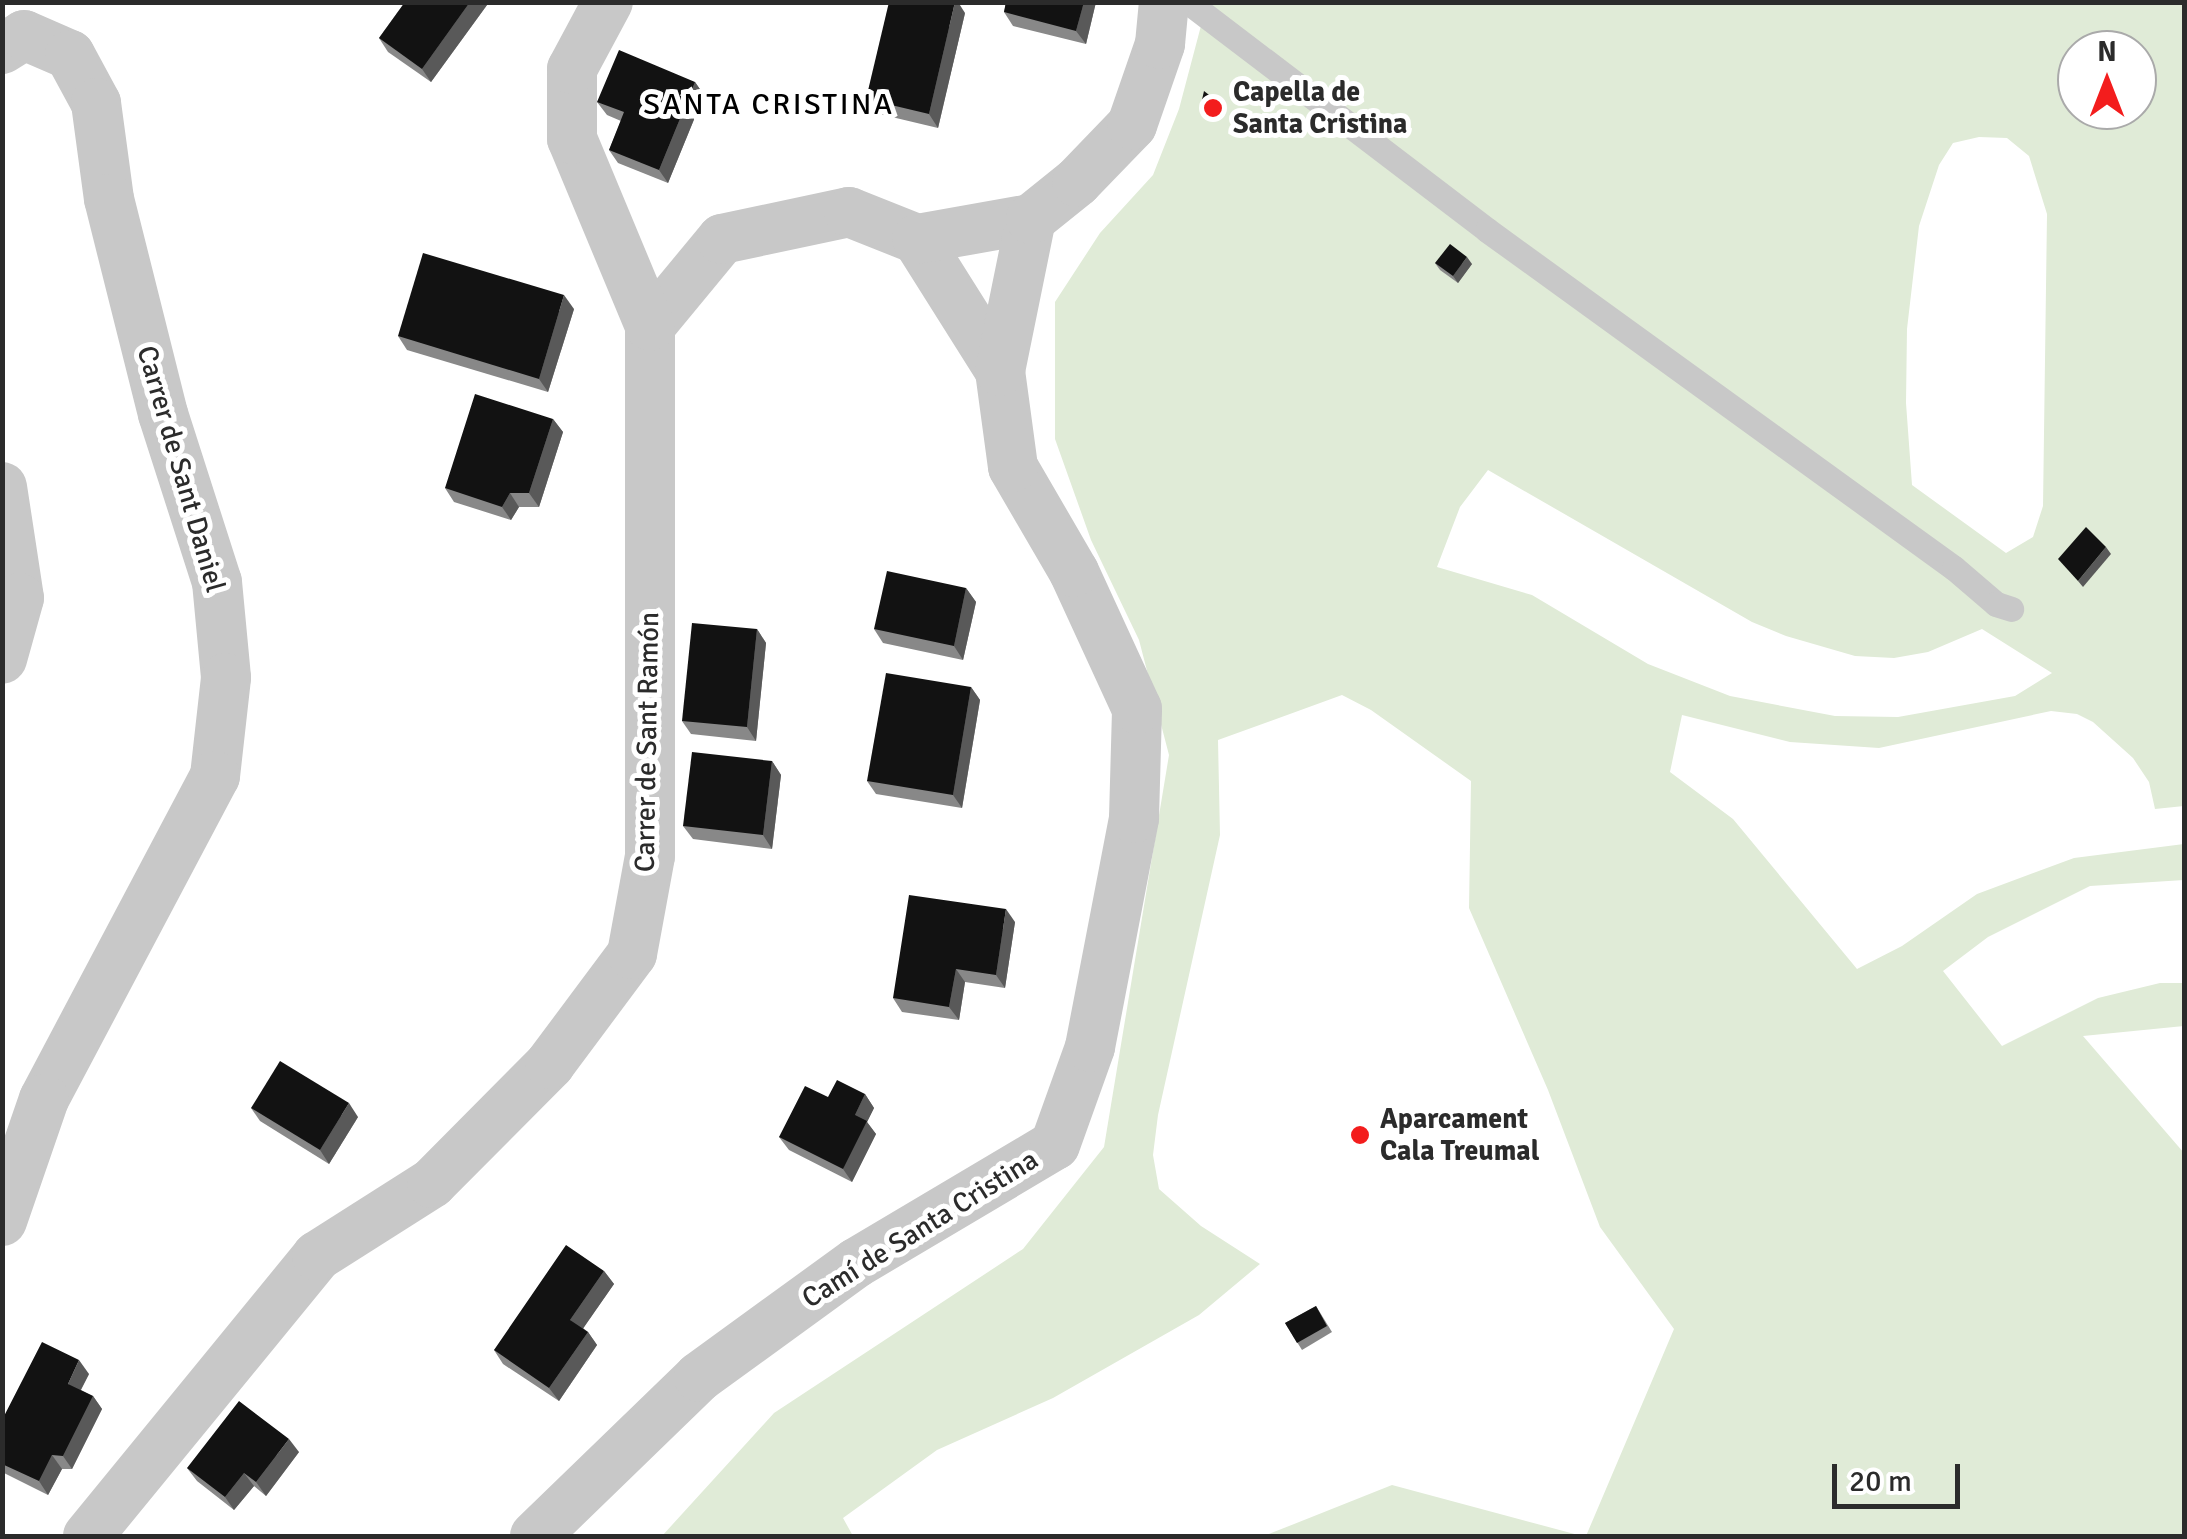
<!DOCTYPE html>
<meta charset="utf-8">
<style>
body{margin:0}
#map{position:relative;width:2187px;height:1539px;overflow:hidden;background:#fff;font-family:Signika,sans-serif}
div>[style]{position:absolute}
.green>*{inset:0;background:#e0ebd7}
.lane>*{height:25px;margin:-12.5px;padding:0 12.5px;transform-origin:12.5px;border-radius:12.5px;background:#c8c8c8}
.street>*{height:50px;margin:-25px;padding:0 25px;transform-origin:25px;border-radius:25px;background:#c8c8c8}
.wall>*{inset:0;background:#888}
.shaded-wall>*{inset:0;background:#595959}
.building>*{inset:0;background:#121212}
.dots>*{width:28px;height:28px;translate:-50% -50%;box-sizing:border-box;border:5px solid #fff;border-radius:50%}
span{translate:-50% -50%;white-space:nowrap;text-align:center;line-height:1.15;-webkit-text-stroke:10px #fff;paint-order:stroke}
.poi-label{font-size:28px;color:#2b2b2b;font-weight:700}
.left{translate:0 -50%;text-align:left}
.street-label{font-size:28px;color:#2b2b2b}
.neighbourhood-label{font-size:30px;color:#000;letter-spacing:2.5px}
.frame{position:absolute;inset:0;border:5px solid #2b2b2b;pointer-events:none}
.north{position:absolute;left:2057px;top:30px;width:100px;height:100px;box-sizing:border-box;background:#fff;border:2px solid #aaa;border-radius:50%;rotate:0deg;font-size:28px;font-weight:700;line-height:40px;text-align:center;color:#2b2b2b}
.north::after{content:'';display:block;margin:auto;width:35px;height:45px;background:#f31d1d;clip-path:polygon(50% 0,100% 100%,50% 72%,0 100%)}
.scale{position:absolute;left:1832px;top:1464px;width:128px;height:45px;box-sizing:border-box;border:5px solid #2b2b2b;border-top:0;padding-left:12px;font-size:30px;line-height:35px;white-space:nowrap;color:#2b2b2b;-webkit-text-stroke:8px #fff;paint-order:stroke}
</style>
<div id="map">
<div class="green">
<i style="clip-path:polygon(evenodd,1207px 3px,2184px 3px,2184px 806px,2155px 809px,2149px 782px,2133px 758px,2093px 722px,2077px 714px,2051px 711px,1879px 748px,1790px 742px,1682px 715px,1670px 772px,1733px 819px,1857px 969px,1902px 946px,1977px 894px,2074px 858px,2184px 844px,2184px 880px,2090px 886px,1988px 937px,1943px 971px,2002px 1046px,2098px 998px,2160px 983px,2184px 983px,2184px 1026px,2083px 1036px,2184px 1153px,2184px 1536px,1586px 1536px,1674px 1329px,1600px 1227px,1548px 1090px,1469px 908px,1471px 781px,1371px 710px,1342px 695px,1218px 740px,1220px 835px,1158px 1115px,1153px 1155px,1159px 1189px,1201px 1226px,1260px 1264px,1199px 1315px,1053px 1398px,937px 1450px,843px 1518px,853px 1536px,662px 1536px,774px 1413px,1023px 1249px,1104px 1147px,1169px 755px,1139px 640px,1091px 540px,1055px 439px,1055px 302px,1100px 233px,1153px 175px,1179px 109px,1207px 3px,2077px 50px,2137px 50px,2137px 110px,2077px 110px,2077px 50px,1207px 3px,1979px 137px,2007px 138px,2029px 156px,2047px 214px,2043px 506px,2033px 537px,2006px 553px,1912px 485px,1906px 403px,1907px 329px,1919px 226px,1939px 165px,1953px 143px,1979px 137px,1207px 3px,1488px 470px,1752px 622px,1786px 636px,1855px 656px,1894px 658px,1928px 652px,1982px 629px,2052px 673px,2015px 696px,1898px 717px,1835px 716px,1730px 696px,1648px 664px,1532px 595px,1437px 567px,1460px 507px,1488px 470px)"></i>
<i style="clip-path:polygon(1392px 1485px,1582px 1536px,1264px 1536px)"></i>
</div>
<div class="lane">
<i style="left:1188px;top:2px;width:376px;rotate:37.3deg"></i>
<i style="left:1487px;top:230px;width:576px;rotate:35.9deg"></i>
<i style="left:1954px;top:568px;width:55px;rotate:40.6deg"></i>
<i style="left:1996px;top:604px;width:16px;rotate:18deg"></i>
</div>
<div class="street">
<i style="left:2px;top:49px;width:26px;rotate:-32deg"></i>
<i style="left:24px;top:35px;width:50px;rotate:23.5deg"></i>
<i style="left:70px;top:55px;width:55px;rotate:61.6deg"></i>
<i style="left:96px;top:103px;width:97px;rotate:82.3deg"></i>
<i style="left:109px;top:199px;width:222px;rotate:75.9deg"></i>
<i style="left:163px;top:414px;width:176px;rotate:72.2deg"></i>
<i style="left:217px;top:582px;width:96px;rotate:84.6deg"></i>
<i style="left:226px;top:678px;width:99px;rotate:96.4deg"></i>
<i style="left:215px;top:776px;width:365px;rotate:117.9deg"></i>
<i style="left:44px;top:1099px;width:129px;rotate:109deg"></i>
<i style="left:917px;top:239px;width:156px;rotate:57.8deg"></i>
<i style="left:650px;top:326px;width:113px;rotate:-50.4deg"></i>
<i style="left:722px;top:239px;width:130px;rotate:-12deg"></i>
<i style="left:849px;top:212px;width:73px;rotate:21.7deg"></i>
<i style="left:917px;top:239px;width:116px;rotate:-10deg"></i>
<i style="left:2px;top:487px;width:112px;rotate:81.3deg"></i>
<i style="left:19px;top:598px;width:63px;rotate:105.6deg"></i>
<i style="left:88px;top:1536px;width:362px;rotate:-50.7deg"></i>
<i style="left:317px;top:1256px;width:136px;rotate:-32.4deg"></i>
<i style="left:432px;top:1183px;width:168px;rotate:-45.2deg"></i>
<i style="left:550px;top:1064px;width:137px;rotate:-53.3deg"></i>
<i style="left:632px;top:954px;width:100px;rotate:-79.6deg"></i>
<i style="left:650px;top:856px;width:530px;rotate:-90deg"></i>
<i style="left:650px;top:326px;width:203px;rotate:-112.6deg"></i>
<i style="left:572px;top:139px;width:70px;rotate:-90deg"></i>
<i style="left:572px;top:69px;width:76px;rotate:-61.8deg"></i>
<i style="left:535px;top:1536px;width:228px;rotate:-44.1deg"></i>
<i style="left:699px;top:1377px;width:194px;rotate:-36deg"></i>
<i style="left:856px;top:1263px;width:231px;rotate:-30.7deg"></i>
<i style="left:1055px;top:1145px;width:104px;rotate:-70.3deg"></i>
<i style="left:1090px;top:1047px;width:233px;rotate:-79.1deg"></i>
<i style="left:1134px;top:818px;width:109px;rotate:-88.4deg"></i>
<i style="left:1137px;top:709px;width:151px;rotate:-114.7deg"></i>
<i style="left:1074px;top:572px;width:121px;rotate:-120.2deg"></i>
<i style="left:1013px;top:467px;width:97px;rotate:-97.7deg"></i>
<i style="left:1000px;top:371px;width:155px;rotate:-78.5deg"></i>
<i style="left:1031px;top:219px;width:59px;rotate:-38.8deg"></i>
<i style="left:1077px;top:182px;width:79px;rotate:-46deg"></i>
<i style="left:1132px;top:125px;width:86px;rotate:-70.9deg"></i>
<i style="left:1160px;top:44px;width:42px;rotate:-84.6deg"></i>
</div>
<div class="wall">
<i style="clip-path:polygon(405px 2px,485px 2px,487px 5px,431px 82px,388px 52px,379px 38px)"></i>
<i style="clip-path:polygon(1006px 2px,1096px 2px,1086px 44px,1013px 26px,1004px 12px)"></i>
<i style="clip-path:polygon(965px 13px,938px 128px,875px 113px,866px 99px)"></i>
<i style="clip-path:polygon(695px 82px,704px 95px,668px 183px,618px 163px,609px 150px,621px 121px,607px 115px,597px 102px)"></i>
<i style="clip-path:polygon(1201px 104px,1223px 109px,1219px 114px,1205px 111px)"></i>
<i style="clip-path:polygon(1435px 263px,1472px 264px,1458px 283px,1440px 270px)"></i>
<i style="clip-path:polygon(574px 309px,548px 392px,407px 350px,398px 336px)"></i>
<i style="clip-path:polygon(553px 419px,563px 432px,539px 507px,519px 507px,511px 520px,454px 502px,445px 488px)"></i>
<i style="clip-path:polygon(966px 588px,976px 602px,963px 660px,883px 643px,874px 629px)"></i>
<i style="clip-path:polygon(757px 629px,766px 643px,756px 741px,691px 734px,682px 721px)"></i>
<i style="clip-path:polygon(971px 687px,980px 700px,962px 808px,876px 794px,867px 781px)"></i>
<i style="clip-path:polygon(772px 761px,781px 775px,772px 849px,693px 839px,683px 826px)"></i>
<i style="clip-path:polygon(1015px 922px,1005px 988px,965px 982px,959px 1020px,902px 1012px,893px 998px)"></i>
<i style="clip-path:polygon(865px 1094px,874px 1108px,867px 1122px,876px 1134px,852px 1182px,789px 1150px,779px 1137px,828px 1097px)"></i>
<i style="clip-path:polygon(251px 1108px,358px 1117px,329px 1164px,260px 1121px)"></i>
<i style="clip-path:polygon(604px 1271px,614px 1284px,583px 1328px,588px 1332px,597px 1345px,559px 1401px,503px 1364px,494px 1350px)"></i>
<i style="clip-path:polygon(1316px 1306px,1332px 1332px,1302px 1350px,1285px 1323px)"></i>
<i style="clip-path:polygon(89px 1374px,81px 1390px,93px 1396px,102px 1409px,72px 1469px,62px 1469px,48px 1495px,2px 1472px,2px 1420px)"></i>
<i style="clip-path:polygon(299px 1452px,266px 1496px,254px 1486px,234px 1510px,197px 1481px,187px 1468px)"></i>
</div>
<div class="shaded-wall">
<i style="clip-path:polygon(470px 2px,485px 2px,487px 5px,431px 82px,422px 69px)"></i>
<i style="clip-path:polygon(955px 2px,958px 2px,965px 13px,938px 128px,929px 114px)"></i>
<i style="clip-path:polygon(1084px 2px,1096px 2px,1086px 44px,1076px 31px)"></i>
<i style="clip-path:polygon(695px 82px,704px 95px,668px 183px,659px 170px)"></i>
<i style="clip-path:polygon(1218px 102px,1223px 109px,1219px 114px,1214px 107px)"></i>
<i style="clip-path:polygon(1467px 257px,1472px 264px,1458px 283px,1453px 276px)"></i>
<i style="clip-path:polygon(564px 295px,574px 309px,548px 392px,539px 379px)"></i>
<i style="clip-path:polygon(553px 419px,563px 432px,539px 507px,529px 493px)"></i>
<i style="clip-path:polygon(510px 493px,519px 507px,511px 520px,502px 507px)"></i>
<i style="clip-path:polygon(2106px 547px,2111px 554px,2083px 587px,2078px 581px)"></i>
<i style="clip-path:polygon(966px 588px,976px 602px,963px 660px,954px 646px)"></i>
<i style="clip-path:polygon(757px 629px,766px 643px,756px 741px,747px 727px)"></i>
<i style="clip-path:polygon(971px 687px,980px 700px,962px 808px,953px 795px)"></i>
<i style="clip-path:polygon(772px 761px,781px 775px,772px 849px,763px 835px)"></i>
<i style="clip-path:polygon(1006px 909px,1015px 922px,1005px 988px,996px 975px)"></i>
<i style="clip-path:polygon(956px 969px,965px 982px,959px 1020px,949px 1007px)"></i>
<i style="clip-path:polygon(865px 1094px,874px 1108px,867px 1122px,876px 1134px,852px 1182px,843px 1169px,855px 1115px)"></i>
<i style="clip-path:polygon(349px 1103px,358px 1117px,329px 1164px,320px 1150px)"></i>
<i style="clip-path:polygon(604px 1271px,614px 1284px,580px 1333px,570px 1320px)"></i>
<i style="clip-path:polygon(588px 1332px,597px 1345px,559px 1401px,549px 1388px)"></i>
<i style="clip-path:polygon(79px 1360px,89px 1374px,77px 1397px,68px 1384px)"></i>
<i style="clip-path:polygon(93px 1396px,102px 1409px,72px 1469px,63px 1456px)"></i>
<i style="clip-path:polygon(289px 1439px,299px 1452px,266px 1496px,256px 1482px)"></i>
<i style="clip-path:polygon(52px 1455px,62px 1469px,48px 1495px,39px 1481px)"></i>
<i style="clip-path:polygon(244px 1473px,254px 1486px,234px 1510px,225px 1497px)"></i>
</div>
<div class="building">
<i style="clip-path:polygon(405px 2px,470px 2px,422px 69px,379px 38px)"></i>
<i style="clip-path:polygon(889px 2px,955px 2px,929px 114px,866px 99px)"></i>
<i style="clip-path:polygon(1006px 2px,1084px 2px,1076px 31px,1004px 12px)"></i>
<i style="clip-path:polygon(619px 50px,695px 82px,659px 170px,609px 150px,624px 112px,597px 102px)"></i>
<i style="clip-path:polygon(1204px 91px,1218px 102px,1214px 107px,1201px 104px)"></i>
<i style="clip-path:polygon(1450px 244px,1467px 257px,1453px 276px,1435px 263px)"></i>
<i style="clip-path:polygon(423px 253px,564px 295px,539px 379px,398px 336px)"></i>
<i style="clip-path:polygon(475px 394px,553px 419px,529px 493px,510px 493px,502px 507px,445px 488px)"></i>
<i style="clip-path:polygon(2086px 527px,2106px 547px,2078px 581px,2058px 559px)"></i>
<i style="clip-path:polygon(887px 571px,966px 588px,954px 646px,874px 629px)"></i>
<i style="clip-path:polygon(692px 623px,757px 629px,747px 727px,682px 721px)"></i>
<i style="clip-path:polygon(886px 673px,971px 687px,953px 795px,867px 781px)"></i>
<i style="clip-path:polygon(692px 752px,772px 761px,763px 835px,683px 826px)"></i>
<i style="clip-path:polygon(909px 895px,1006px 909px,996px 975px,956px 969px,949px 1007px,893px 998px)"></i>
<i style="clip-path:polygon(280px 1061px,349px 1103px,320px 1150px,251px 1108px)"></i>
<i style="clip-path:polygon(837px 1080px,865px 1094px,855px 1115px,867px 1121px,843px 1169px,779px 1137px,805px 1086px,828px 1097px)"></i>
<i style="clip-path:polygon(566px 1245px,604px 1271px,570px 1320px,588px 1332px,549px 1388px,494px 1350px)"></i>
<i style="clip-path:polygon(1316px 1306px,1327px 1326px,1297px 1343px,1285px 1323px)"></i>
<i style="clip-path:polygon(42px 1342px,79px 1360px,68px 1384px,93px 1396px,63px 1456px,52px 1455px,39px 1481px,2px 1464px,2px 1420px)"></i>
<i style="clip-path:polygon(239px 1401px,289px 1439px,256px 1482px,244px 1473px,225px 1497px,187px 1468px)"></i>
</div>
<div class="dots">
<i style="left:1213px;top:108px;background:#f31d1d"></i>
<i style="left:1360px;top:1135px;background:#f31d1d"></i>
</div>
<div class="poi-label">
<span class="left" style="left:1233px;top:108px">Capella de<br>Santa Cristina</span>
<span class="left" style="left:1380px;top:1135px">Aparcament<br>Cala Treumal</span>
</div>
<div class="street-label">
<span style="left:181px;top:469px;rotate:74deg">Carrer de Sant Daniel</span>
<span style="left:647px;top:742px;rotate:-89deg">Carrer de Sant Ramón</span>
<span style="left:920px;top:1229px;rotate:-32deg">Camí de Santa Cristina</span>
</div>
<div class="neighbourhood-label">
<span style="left:769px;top:105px">SANTA CRISTINA</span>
</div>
<div class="frame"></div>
<div class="north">N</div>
<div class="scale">20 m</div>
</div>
